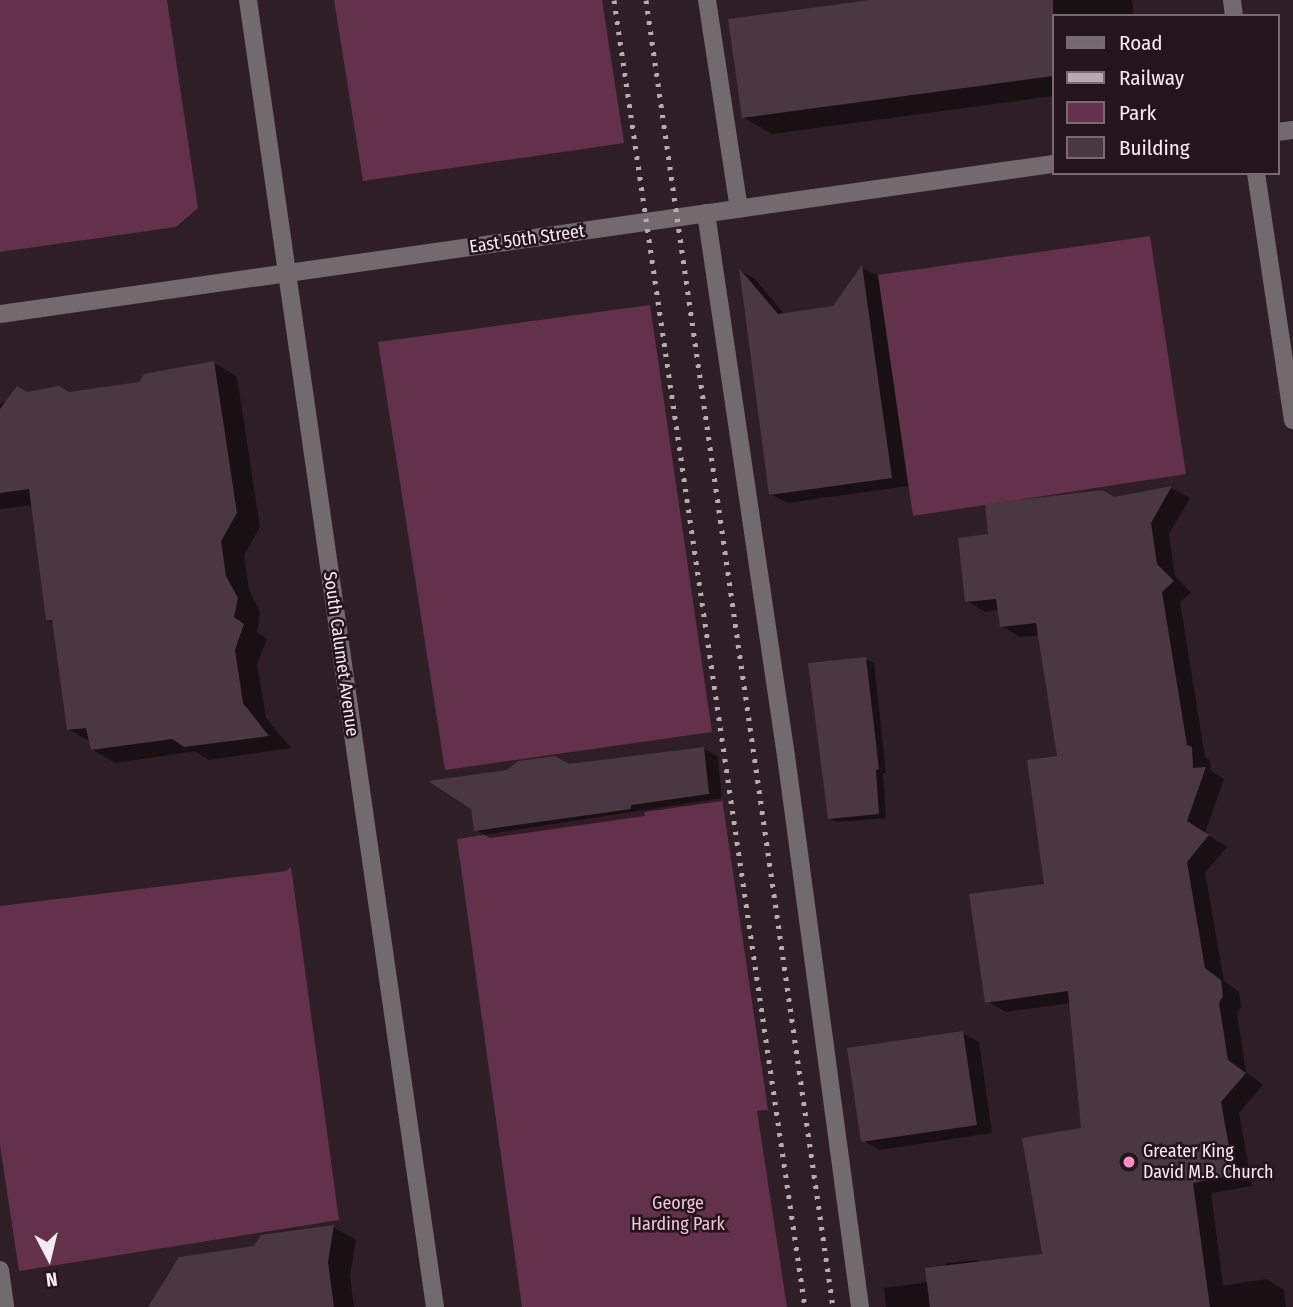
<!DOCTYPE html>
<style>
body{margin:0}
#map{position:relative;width:1293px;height:1307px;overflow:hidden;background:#2e1e25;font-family:"Fira Sans Condensed",sans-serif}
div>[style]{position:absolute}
.green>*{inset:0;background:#633149}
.shadow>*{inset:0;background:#0007}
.building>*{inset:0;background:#4a373f}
.minor>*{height:18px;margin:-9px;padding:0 9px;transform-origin:9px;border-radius:9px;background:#736a6e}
.rail>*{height:5px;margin-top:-2.5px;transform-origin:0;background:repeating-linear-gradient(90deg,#b7aab0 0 3.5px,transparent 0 10.5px)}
.dots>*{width:19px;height:19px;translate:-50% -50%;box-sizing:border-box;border:4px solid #24141b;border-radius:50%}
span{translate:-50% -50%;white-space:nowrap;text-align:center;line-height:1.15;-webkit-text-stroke:5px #24141b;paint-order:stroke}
.street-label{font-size:18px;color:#f7ebf0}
.poi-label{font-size:18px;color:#f7ebf0}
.left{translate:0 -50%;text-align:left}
.park-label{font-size:18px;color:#f4c4d8}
.legend{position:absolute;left:1052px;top:14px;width:228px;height:161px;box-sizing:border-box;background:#24141b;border:2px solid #786a70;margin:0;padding:9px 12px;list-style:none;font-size:21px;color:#f7ebf0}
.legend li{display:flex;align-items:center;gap:14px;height:35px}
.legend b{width:35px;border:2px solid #786a70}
.north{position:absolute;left:14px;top:1223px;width:70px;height:70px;-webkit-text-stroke:5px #24141b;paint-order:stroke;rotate:173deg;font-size:19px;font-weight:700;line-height:28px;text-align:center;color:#f7ebf0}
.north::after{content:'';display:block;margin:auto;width:24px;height:32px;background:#f7ebf0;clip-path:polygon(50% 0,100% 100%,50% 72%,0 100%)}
</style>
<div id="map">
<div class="green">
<i style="clip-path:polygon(0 0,167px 0,198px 208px,176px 227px,0 252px)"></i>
<i style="clip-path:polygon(334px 0,602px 0,624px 143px,363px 181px)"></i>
<i style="clip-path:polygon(1150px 236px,1186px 474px,913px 516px,878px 275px)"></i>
<i style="clip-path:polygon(650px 305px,712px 732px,445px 770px,378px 342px)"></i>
<i style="clip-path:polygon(722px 798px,768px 1110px,757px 1111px,787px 1307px,522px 1307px,457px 839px)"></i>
<i style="clip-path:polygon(291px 867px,339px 1220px,19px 1271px,0 1145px,0 906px,286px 871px)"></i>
</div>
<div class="shadow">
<i style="clip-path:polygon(883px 0,1132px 0,1134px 16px,1053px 16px,1053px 96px,772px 134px,743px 117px)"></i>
<i style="clip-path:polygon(862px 268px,878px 276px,908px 486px,787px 503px,771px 494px,741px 271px,755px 279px,785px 315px,834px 307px)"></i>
<i style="clip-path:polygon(214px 363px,237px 377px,260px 527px,244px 555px,249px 590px,260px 612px,257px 632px,267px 639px,257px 664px,266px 718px,291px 748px,209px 760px,195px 751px,115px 763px,92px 749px,91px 742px,68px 729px,54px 623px,48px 619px,33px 505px,0 509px,0 404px,27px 393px,69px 394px,140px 383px)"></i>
<i style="clip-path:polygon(1172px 488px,1190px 498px,1169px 534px,1175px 576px,1191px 593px,1180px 602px,1205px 757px,1210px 760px,1211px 771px,1224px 779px,1205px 833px,1227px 847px,1205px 873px,1224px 981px,1239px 992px,1241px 1007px,1237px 1014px,1246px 1072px,1263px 1085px,1239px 1113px,1252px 1186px,1211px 1193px,1223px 1286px,1266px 1279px,1284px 1290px,1286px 1307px,886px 1307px,884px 1288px,928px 1282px,946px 1268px,946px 1263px,977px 1260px,982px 1263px,1044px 1256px,1083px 1130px,1071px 1003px,1006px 1012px,987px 1001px,1046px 886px,1059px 757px,1039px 635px,1020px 637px,1001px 626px,999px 610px,985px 612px,967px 601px,989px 536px,1115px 498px)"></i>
<i style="clip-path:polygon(866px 659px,874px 663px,886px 773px,883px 773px,886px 818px,837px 822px,829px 818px)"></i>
<i style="clip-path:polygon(703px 748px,718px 757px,722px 801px,644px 812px,645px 816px,490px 838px,476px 830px,569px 766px)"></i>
<i style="clip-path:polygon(962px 1033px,979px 1042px,992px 1133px,879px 1150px,863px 1140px)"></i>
<i style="clip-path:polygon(333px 1227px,356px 1240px,350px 1276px,354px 1307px,166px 1307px,255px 1248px)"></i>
</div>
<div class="building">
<i style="clip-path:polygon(870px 0,1053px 0,1053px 76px,742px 118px,728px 19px)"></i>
<i style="clip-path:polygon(862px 265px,892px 478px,769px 495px,739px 268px,778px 314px,833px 306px)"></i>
<i style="clip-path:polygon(214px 361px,237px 513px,221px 541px,226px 576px,238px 598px,234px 617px,244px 624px,235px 650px,243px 703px,269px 736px,184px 747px,172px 739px,91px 750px,86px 728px,67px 730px,52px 620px,46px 620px,29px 489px,0 493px,0 409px,17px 386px,27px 392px,59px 386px,69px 392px,139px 382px,144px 374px)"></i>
<i style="clip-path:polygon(1172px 486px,1151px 523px,1157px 564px,1174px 581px,1162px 592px,1187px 745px,1192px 747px,1193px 768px,1206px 767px,1187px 821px,1209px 835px,1187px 862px,1205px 968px,1221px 980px,1223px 996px,1219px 1003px,1228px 1060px,1246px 1073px,1221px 1102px,1234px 1175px,1193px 1183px,1210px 1307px,930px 1307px,925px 1268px,1042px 1254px,1022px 1138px,1081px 1128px,1068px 991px,985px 1003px,969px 894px,1044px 884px,1027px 760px,1057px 756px,1036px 623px,1000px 627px,996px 599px,965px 602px,958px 538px,988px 534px,985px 504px,1103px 490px,1114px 497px)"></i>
<i style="clip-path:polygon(866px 657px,879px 769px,876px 770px,879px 814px,828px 819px,808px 663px)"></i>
<i style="clip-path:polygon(704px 747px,709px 794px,631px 805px,631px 809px,474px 831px,471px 809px,428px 781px,507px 770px,518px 761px,555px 756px,569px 764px)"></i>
<i style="clip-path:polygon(963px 1031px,977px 1125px,861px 1142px,847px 1048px)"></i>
<i style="clip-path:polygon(334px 1225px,328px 1262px,334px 1307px,148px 1307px,179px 1257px,254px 1246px,261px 1235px)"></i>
</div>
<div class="minor">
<i style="left:248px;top:0;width:1320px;rotate:81.86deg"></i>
<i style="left:707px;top:0;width:211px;rotate:81.3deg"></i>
<i style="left:1232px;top:0;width:16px;rotate:83deg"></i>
<i style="left:1277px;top:132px;width:16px;rotate:-7deg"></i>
<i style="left:1256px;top:173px;width:250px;rotate:81.5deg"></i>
<i style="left:706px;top:213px;width:549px;rotate:81.62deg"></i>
<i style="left:786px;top:756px;width:556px;rotate:82.35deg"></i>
<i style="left:0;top:314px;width:1064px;rotate:-8.11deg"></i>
<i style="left:0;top:1270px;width:37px;rotate:82deg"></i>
</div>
<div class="rail">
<i style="left:614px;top:0;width:1321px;rotate:81.69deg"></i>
<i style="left:646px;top:0;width:1320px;rotate:81.86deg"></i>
</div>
<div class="dots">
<i style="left:1129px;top:1162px;background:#fc8fc2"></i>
</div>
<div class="street-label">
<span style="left:527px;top:239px;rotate:-8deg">East 50th Street</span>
<span style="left:341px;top:654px;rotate:82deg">South Calumet Avenue</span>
</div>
<div class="poi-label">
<span class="left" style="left:1143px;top:1162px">Greater King<br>David M.B. Church</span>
</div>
<div class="park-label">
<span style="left:678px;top:1214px">George<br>Harding Park</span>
</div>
<ul class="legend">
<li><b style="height:9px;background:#736a6e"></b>Road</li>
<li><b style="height:9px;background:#b7aab0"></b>Railway</li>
<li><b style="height:19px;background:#633149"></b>Park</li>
<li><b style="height:19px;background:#4a373f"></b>Building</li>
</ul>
<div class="north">N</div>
</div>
